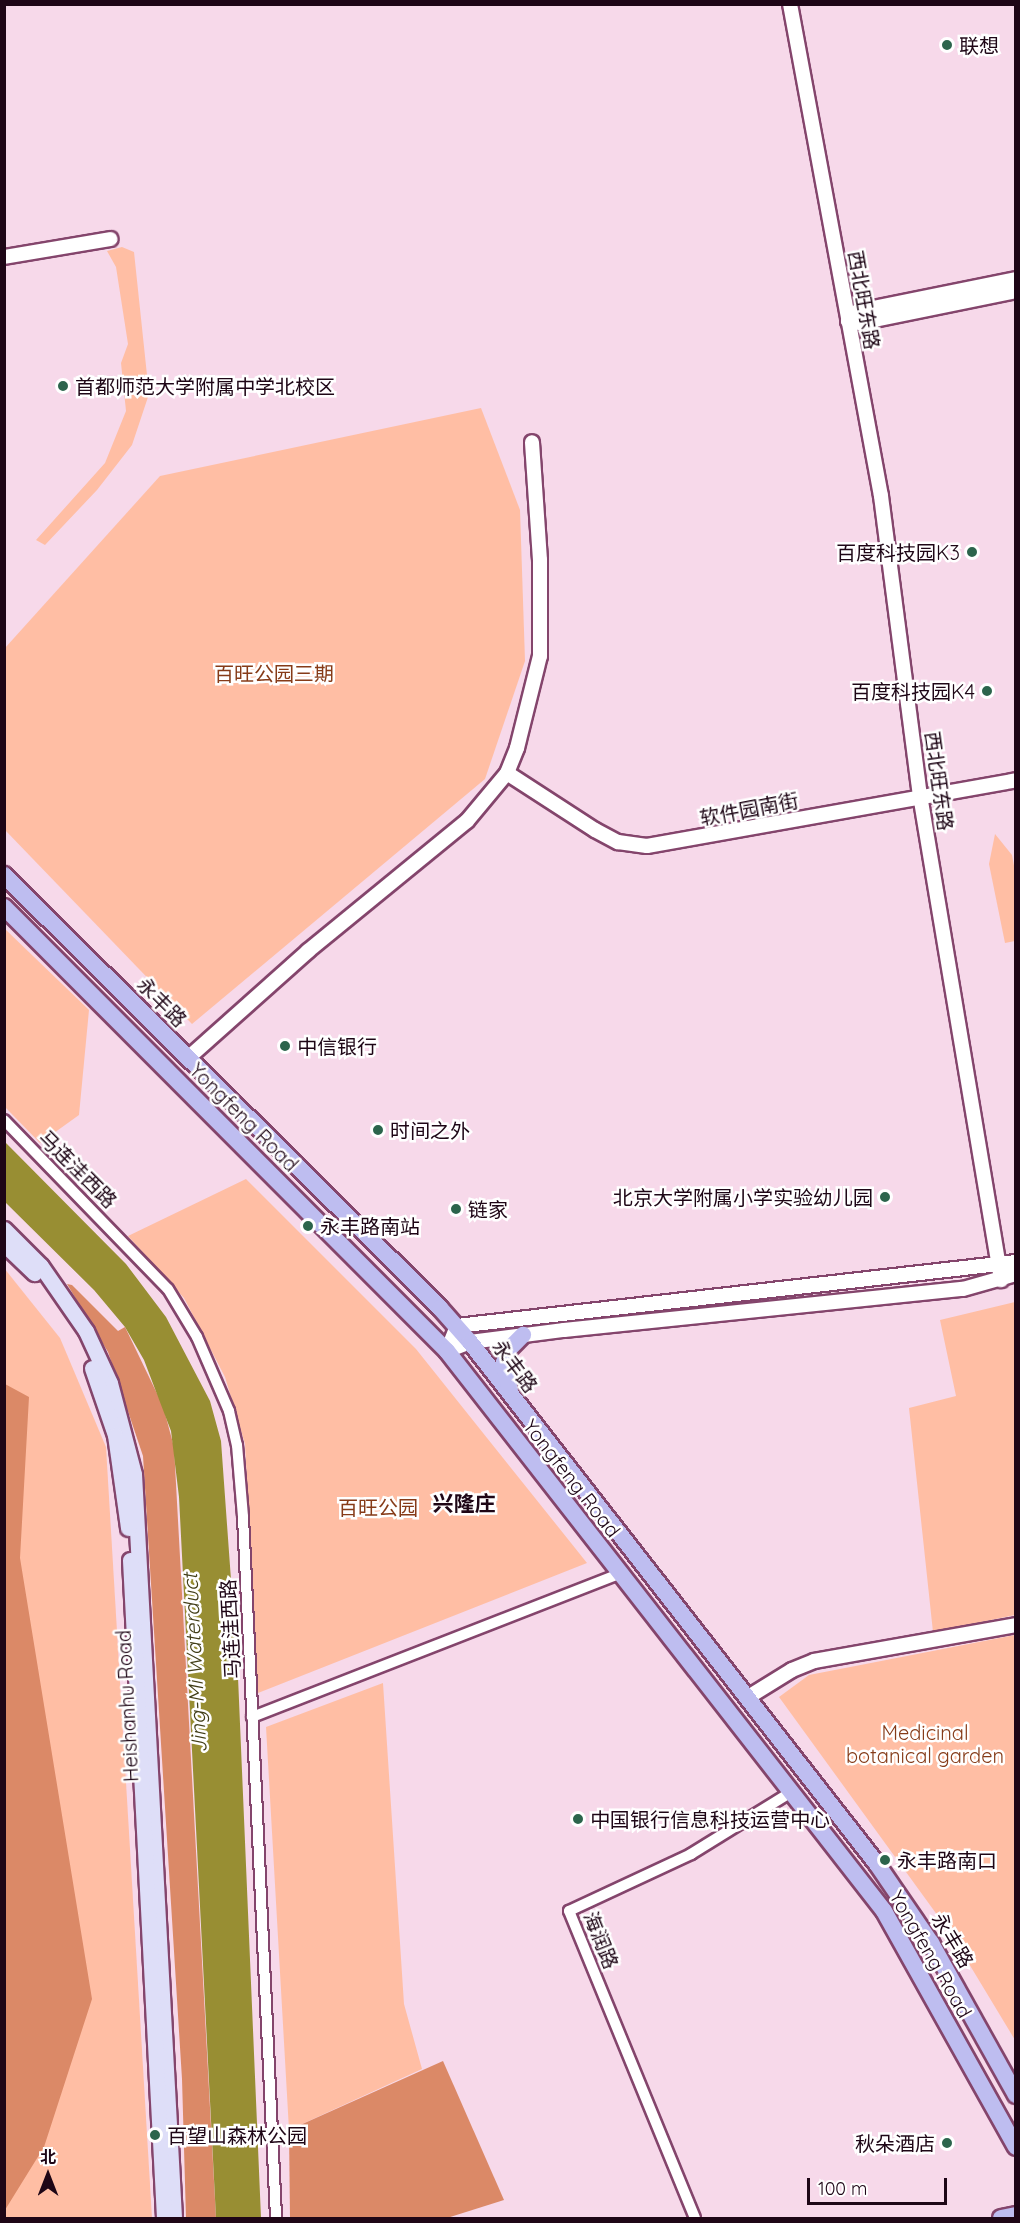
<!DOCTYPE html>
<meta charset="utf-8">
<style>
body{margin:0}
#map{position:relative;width:1020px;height:2223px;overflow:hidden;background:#f7d9ea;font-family:Quicksand,"Noto Sans SC",sans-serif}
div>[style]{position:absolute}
.green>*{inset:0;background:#ffbea4}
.forest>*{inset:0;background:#db8967}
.water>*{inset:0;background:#988e33}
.roads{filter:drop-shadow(2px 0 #84456c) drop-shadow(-2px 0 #84456c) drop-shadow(0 2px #84456c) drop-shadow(0 -2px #84456c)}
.minor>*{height:10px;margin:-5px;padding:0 5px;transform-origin:5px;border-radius:5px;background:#fff}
.tertiary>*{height:14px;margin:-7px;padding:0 7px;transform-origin:7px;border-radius:7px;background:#fff}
.secondary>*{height:15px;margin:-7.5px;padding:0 7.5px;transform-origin:7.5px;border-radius:7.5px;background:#dedef8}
.primary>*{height:16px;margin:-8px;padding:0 8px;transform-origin:8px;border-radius:8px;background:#bebdf0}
.dots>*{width:16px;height:16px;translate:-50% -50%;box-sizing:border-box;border:3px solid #fff;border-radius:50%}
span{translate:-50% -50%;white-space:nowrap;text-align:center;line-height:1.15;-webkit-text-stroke:5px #fff;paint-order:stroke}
.poi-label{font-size:20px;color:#1e0616}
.left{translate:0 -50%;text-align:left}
.right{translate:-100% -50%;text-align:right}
.street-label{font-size:20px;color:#1e0616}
.park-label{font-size:20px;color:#863b18}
.neighbourhood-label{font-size:21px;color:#1e0616;font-weight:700}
.water-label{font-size:21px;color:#423e18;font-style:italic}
.frame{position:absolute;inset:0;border:6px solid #1e0616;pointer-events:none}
.north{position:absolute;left:18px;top:2145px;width:60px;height:60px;-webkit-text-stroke:4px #fff;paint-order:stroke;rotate:0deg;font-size:16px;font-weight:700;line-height:24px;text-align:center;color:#1e0616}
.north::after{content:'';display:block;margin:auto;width:21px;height:27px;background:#1e0616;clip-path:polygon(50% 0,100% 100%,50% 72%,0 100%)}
.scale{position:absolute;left:807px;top:2178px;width:140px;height:27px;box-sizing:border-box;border:3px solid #1e0616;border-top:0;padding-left:8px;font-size:18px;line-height:21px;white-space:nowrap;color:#1e0616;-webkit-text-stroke:4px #fff;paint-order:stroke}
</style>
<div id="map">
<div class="green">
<i style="clip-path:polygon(122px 247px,134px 252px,149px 394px,132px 445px,97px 490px,45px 545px,36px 540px,105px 463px,126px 411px,121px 363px,128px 344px,116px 267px,107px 251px)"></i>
<i style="clip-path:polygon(481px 408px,520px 510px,525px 661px,485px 779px,192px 1024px,5px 830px,5px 648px,160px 476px)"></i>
<i style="clip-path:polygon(995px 834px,1012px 855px,1015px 871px,1015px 941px,1005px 943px,989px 864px)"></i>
<i style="clip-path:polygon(4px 928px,89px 1010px,79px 1115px,40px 1143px,5px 1107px)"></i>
<i style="clip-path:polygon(246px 1179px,416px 1349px,587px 1563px,258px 1693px,245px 1444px,225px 1377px,184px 1298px,128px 1236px)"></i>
<i style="clip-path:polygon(4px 1268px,60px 1338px,106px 1447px,152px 2218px,5px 2218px)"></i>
<i style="clip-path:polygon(1015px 1302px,1015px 1615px,933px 1632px,909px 1408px,956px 1396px,940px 1320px)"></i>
<i style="clip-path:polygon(1015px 1635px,1016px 1635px,1015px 2040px,951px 1934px,779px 1697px,809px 1675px)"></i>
<i style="clip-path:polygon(383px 1683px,404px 2004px,422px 2069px,289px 2130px,266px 1727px)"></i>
</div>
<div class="forest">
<i style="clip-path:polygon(67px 1284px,72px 1285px,118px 1331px,125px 1327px,163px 1406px,174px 1447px,216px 2218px,186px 2218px,182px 2079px,143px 1456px,108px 1352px)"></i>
<i style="clip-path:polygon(5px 1384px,29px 1397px,20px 1558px,92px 1999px,44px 2147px,5px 2210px)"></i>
<i style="clip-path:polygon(443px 2061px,504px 2200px,447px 2218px,290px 2218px,289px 2130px)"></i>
</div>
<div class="water">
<i style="clip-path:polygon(5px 1142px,126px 1264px,166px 1317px,210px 1401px,221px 1441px,238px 1677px,261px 2218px,216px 2218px,179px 1497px,171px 1431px,144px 1360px,125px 1327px,94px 1290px,5px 1202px)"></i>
</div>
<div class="roads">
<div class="minor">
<i style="left:4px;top:1120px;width:235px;rotate:45.9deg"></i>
<i style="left:168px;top:1289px;width:56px;rotate:58.9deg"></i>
<i style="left:197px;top:1337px;width:81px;rotate:66.6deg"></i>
<i style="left:229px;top:1411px;width:35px;rotate:77deg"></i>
<i style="left:237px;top:1445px;width:72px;rotate:85.2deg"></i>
<i style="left:243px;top:1517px;width:702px;rotate:87.3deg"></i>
<i style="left:252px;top:1717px;width:394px;rotate:-21.3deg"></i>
<i style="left:695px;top:2218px;width:332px;rotate:-112.3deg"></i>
<i style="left:569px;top:1911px;width:135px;rotate:-25deg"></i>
<i style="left:691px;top:1854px;width:120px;rotate:-31.7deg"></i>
</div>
<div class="tertiary">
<i style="left:790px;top:4px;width:500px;rotate:79.52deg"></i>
<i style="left:881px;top:496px;width:302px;rotate:82.6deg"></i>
<i style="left:920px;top:795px;width:492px;rotate:80.5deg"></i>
<i style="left:4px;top:257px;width:108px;rotate:-9.6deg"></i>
<i style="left:848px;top:321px;width:14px;rotate:-45deg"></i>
<i style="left:858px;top:311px;width:161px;rotate:-11.4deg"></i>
<i style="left:848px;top:321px;width:12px;rotate:9deg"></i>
<i style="left:860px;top:323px;width:159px;rotate:-11.6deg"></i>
<i style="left:507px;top:773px;width:105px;rotate:32.9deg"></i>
<i style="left:595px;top:830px;width:26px;rotate:28deg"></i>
<i style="left:618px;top:842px;width:29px;rotate:8deg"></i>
<i style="left:647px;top:846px;width:375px;rotate:-10.1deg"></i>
<i style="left:188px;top:1058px;width:161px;rotate:-41.7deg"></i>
<i style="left:308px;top:951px;width:205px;rotate:-39.3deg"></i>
<i style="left:467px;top:821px;width:62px;rotate:-50.2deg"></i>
<i style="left:507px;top:773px;width:27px;rotate:-68deg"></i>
<i style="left:517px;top:748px;width:95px;rotate:-76deg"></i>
<i style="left:540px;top:656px;width:96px;rotate:-90deg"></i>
<i style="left:540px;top:560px;width:118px;rotate:-93.9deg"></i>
<i style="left:447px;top:1351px;width:27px;rotate:-68deg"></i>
<i style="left:457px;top:1326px;width:563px;rotate:-6.53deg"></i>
<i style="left:447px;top:1351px;width:25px;rotate:-21deg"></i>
<i style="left:470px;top:1342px;width:95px;rotate:-7.3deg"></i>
<i style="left:564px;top:1330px;width:401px;rotate:-5.9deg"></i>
<i style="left:963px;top:1289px;width:55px;rotate:-15.8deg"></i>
<i style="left:750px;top:1696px;width:49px;rotate:-31.8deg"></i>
<i style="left:792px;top:1670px;width:24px;rotate:-22deg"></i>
<i style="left:814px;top:1661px;width:205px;rotate:-10.1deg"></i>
</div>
<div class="secondary">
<i style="left:4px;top:1229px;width:52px;rotate:45deg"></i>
<i style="left:41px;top:1266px;width:79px;rotate:55.3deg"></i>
<i style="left:86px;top:1331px;width:57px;rotate:65.2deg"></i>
<i style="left:110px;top:1383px;width:94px;rotate:75.2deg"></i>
<i style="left:134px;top:1474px;width:745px;rotate:86.92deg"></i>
<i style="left:4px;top:1244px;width:42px;rotate:44deg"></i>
<i style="left:92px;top:1368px;width:71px;rotate:71.1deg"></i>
<i style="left:115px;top:1435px;width:94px;rotate:82deg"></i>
<i style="left:130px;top:1560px;width:659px;rotate:87.04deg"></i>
</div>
<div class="primary">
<i style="left:4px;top:875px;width:614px;rotate:44.8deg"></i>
<i style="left:440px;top:1308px;width:45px;rotate:48.6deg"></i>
<i style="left:470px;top:1342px;width:662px;rotate:52.06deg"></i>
<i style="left:877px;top:1864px;width:96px;rotate:55.6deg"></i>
<i style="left:931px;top:1943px;width:174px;rotate:60.8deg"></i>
<i style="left:4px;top:907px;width:627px;rotate:45.06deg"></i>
<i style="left:447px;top:1351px;width:710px;rotate:52.03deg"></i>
<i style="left:884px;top:1911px;width:270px;rotate:60.8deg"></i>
<i style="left:510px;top:1390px;width:28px;rotate:-103deg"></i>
<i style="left:504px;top:1363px;width:15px;rotate:-70deg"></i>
<i style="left:509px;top:1349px;width:20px;rotate:-45deg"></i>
<i style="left:1001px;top:2218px;width:15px;rotate:-11deg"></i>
</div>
</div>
<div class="dots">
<i style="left:947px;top:45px;background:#2c644c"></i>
<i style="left:63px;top:386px;background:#2c644c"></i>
<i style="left:972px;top:552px;background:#2c644c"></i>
<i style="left:987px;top:691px;background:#2c644c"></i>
<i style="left:285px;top:1046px;background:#2c644c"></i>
<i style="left:378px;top:1130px;background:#2c644c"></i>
<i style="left:885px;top:1197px;background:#2c644c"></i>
<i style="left:456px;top:1209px;background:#2c644c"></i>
<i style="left:308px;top:1226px;background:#2c644c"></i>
<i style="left:578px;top:1819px;background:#2c644c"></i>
<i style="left:885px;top:1860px;background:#2c644c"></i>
<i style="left:155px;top:2135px;background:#2c644c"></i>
<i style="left:947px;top:2143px;background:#2c644c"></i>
</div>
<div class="poi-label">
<span class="left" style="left:959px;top:45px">联想</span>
<span class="left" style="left:75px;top:386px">首都师范大学附属中学北校区</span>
<span class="right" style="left:960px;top:552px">百度科技园K3</span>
<span class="right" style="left:975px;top:691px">百度科技园K4</span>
<span class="left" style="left:297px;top:1046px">中信银行</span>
<span class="left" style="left:390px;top:1130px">时间之外</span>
<span class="right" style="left:873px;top:1197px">北京大学附属小学实验幼儿园</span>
<span class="left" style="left:468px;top:1209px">链家</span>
<span class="left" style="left:320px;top:1226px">永丰路南站</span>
<span class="left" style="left:590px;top:1819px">中国银行信息科技运营中心</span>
<span class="left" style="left:897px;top:1860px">永丰路南口</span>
<span class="left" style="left:167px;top:2135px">百望山森林公园</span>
<span class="right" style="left:935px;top:2143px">秋朵酒店</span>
</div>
<div class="street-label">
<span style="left:864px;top:300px;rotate:80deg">西北旺东路</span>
<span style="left:939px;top:781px;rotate:82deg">西北旺东路</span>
<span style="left:749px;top:809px;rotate:-11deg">软件园南街</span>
<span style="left:162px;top:1002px;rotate:45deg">永丰路</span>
<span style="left:244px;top:1117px;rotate:45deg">Yongfeng Road</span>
<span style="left:78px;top:1169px;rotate:45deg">马连洼西路</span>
<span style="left:515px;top:1366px;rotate:53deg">永丰路</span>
<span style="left:572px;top:1478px;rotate:52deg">Yongfeng Road</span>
<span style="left:230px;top:1629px;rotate:-93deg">马连洼西路</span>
<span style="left:127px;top:1706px;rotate:-93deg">Heishanhu Road</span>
<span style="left:601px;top:1940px;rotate:68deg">海润路</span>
<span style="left:953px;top:1940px;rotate:59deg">永丰路</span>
<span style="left:931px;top:1954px;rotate:60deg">Yongfeng Road</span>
</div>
<div class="park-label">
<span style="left:274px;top:673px">百旺公园三期</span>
<span style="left:378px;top:1507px">百旺公园</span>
<span style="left:925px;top:1744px">Medicinal<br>botanical garden</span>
</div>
<div class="neighbourhood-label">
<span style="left:464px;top:1503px">兴隆庄</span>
</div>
<div class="water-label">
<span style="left:194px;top:1663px;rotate:-93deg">Jing-Mi Waterduct</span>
</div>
<div class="frame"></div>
<div class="north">北</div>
<div class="scale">100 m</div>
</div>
